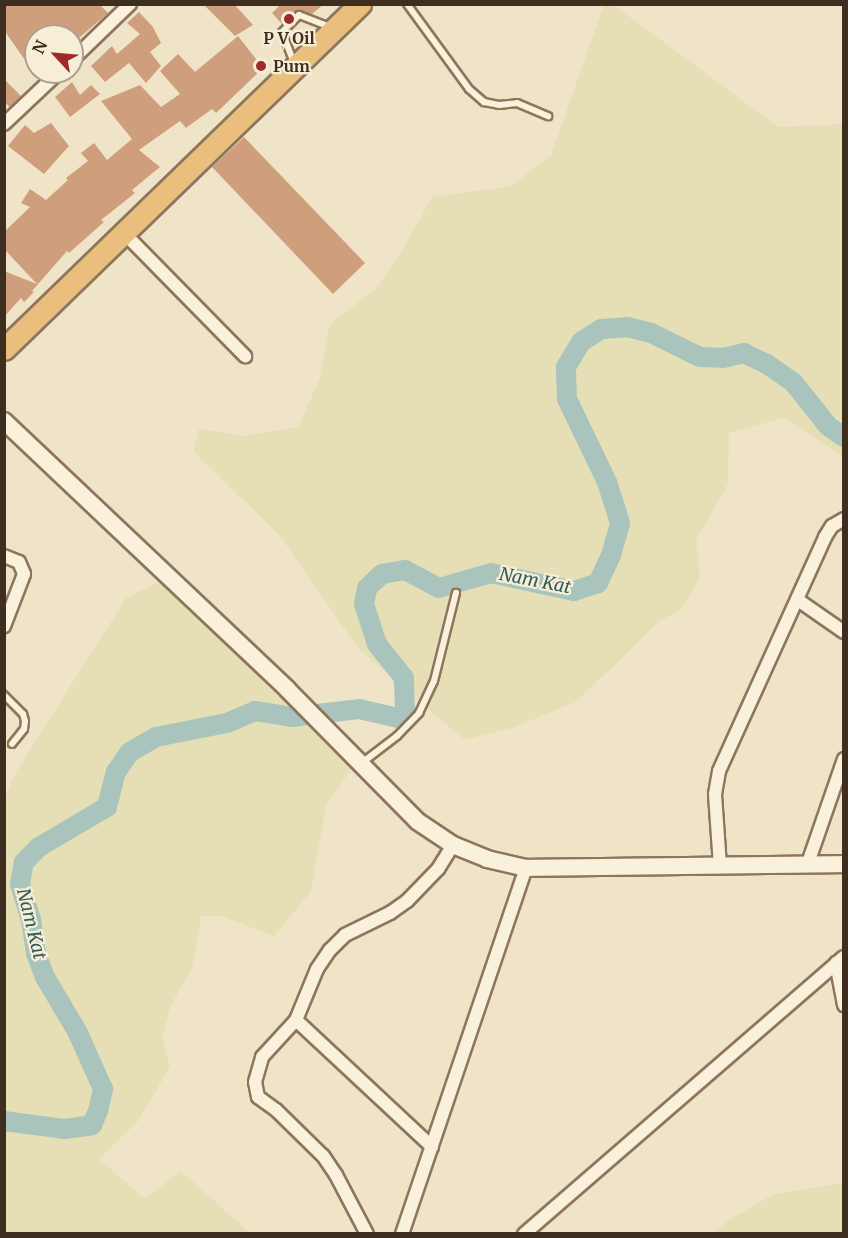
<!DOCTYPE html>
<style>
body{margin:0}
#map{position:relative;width:848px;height:1238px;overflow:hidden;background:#f0e4c8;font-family:Merriweather,serif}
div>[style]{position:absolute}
.farmland>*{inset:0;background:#e6deb5}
.river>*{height:20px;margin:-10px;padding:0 10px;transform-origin:10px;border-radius:10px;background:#a9c4bc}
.building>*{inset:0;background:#cf9f7d}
.roads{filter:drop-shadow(2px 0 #8d765c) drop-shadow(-2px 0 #8d765c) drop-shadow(0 2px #8d765c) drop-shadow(0 -2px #8d765c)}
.service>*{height:6px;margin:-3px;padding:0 3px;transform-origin:3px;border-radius:3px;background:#faf1dc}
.minor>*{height:12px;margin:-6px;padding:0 6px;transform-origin:6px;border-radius:6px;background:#faf1dc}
.tertiary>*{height:16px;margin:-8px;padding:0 8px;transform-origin:8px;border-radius:8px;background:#faf1dc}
.trunk>*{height:21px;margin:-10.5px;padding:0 10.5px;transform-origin:10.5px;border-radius:10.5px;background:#eabe7c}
.dots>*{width:16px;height:16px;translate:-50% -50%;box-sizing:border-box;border:3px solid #f7eed8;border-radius:50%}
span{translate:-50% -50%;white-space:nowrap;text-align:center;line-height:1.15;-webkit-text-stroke:4.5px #f7eed8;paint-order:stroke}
.poi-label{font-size:16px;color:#3d2e20;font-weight:700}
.left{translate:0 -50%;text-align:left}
.water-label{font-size:18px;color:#2f5d5a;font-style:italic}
.frame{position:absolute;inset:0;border:6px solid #3d2e20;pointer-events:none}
.north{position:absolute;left:24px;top:24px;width:60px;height:60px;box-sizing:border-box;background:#f7eed8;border:2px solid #ada18e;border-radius:50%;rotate:296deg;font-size:16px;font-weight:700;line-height:24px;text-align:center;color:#3d2e20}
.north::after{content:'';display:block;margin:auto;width:21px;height:27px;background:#9e2a2b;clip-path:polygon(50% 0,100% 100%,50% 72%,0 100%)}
</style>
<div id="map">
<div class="farmland">
<i style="clip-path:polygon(604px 5px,614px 5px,778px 127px,843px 124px,843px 456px,784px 418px,729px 433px,728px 484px,696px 540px,700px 578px,681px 610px,660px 621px,576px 702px,512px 728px,464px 740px,358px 648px,280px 536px,193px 451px,199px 429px,243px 436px,298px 427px,320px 378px,329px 325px,376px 288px,400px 255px,432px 197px,511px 186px,551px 155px)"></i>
<i style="clip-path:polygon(168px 577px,357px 761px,326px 806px,311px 891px,274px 936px,221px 916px,201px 916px,193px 966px,171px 1005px,162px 1037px,170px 1067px,138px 1121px,99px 1159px,145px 1199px,181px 1171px,250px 1233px,5px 1234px,5px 797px,16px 772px,126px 598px)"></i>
<i style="clip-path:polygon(843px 1183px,843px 1233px,712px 1233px,729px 1220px,774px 1194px)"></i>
</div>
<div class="river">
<i style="left:4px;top:1121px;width:62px;rotate:7.5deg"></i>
<i style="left:65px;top:1129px;width:27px;rotate:-8deg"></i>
<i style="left:92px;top:1125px;width:15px;rotate:-67deg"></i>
<i style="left:98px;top:1111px;width:23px;rotate:-77deg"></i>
<i style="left:103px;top:1089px;width:61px;rotate:-114.1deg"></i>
<i style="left:78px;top:1033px;width:65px;rotate:-120.5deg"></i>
<i style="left:45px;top:977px;width:25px;rotate:-111deg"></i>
<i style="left:36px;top:954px;width:34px;rotate:-98deg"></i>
<i style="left:31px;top:920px;width:38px;rotate:-107deg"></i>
<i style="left:20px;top:884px;width:22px;rotate:-80deg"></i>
<i style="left:24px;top:862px;width:21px;rotate:-45deg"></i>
<i style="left:39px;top:847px;width:79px;rotate:-30.5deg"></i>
<i style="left:107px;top:807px;width:36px;rotate:-76deg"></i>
<i style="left:116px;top:772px;width:24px;rotate:-55deg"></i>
<i style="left:130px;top:752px;width:30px;rotate:-30deg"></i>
<i style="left:156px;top:737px;width:72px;rotate:-11.2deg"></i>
<i style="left:227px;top:723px;width:30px;rotate:-23deg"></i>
<i style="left:255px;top:711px;width:37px;rotate:9deg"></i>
<i style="left:292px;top:717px;width:67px;rotate:-6.8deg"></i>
<i style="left:359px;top:709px;width:40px;rotate:13deg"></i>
<i style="left:398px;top:718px;width:10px;rotate:-45deg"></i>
<i style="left:405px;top:711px;width:33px;rotate:-92deg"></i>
<i style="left:404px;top:678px;width:43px;rotate:-128.5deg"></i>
<i style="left:377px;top:644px;width:42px;rotate:-108deg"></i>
<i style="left:364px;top:604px;width:16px;rotate:-79deg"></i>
<i style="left:367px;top:588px;width:21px;rotate:-43deg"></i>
<i style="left:382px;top:574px;width:23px;rotate:-10deg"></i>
<i style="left:405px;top:570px;width:38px;rotate:28deg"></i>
<i style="left:439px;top:588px;width:54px;rotate:-16.1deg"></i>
<i style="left:491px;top:573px;width:85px;rotate:12.2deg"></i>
<i style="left:574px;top:591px;width:25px;rotate:-18deg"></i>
<i style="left:598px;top:583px;width:31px;rotate:-65deg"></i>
<i style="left:611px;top:555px;width:33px;rotate:-74deg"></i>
<i style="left:620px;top:523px;width:43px;rotate:-107.6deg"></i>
<i style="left:607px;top:482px;width:92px;rotate:-115.7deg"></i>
<i style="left:567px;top:399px;width:32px;rotate:-92deg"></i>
<i style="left:566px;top:367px;width:29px;rotate:-59deg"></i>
<i style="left:581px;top:342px;width:24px;rotate:-33deg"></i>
<i style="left:601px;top:329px;width:26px;rotate:-4deg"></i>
<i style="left:627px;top:327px;width:25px;rotate:14deg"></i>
<i style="left:651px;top:333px;width:55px;rotate:26.1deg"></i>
<i style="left:700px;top:357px;width:23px;rotate:2deg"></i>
<i style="left:723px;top:358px;width:22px;rotate:-13deg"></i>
<i style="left:744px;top:353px;width:25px;rotate:26deg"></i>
<i style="left:767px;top:364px;width:32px;rotate:35deg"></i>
<i style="left:793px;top:382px;width:56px;rotate:51.5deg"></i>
<i style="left:828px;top:426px;width:19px;rotate:35deg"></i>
</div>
<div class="building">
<i style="clip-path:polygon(4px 4px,99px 4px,108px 13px,72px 44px,72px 36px,36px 36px,36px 76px,4px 30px)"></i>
<i style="clip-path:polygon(203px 4px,234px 4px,253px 25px,235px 36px)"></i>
<i style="clip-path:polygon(281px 4px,324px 4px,312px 14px,297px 10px,282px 24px,272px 13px)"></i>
<i style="clip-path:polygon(139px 12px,153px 27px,161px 43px,150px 52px,161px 66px,146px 83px,129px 63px,105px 82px,91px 66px,112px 46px,117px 54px,140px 34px,127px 23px)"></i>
<i style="clip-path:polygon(238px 36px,263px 68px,216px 113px,212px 109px,186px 128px,180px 121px,139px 150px,160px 167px,132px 190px,135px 193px,101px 220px,104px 222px,69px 253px,67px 251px,32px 291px,34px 292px,24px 302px,21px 298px,4px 317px,4px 271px,37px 284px,4px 249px,4px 232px,30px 207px,21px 203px,30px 189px,46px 200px,68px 180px,66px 178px,88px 161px,81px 153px,94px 143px,107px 160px,132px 139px,101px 101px,140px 85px,161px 107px,180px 94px,160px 71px,178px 54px,195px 72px)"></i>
<i style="clip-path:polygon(4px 79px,21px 96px,10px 107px,4px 102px)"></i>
<i style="clip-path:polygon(72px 82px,80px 95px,91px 85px,100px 94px,70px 117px,55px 97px)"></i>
<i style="clip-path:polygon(51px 123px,69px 146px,44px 174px,8px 146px,25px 125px,34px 133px)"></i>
<i style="clip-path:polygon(244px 137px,365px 263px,333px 294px,212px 167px)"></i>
</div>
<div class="roads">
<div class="service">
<i style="left:407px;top:4px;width:105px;rotate:53.9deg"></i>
<i style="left:469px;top:89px;width:20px;rotate:41deg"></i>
<i style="left:484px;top:102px;width:15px;rotate:11deg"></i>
<i style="left:499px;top:105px;width:18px;rotate:-6deg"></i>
<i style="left:517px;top:103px;width:34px;rotate:23deg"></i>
<i style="left:294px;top:63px;width:33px;rotate:-111deg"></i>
<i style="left:282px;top:32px;width:24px;rotate:-45deg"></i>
<i style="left:299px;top:15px;width:34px;rotate:21deg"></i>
<i style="left:4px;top:695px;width:27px;rotate:45deg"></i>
<i style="left:23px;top:714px;width:7px;rotate:74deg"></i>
<i style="left:25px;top:721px;width:8px;rotate:97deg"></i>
<i style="left:24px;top:729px;width:19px;rotate:129deg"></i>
<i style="left:363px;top:762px;width:43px;rotate:-37.4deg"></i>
<i style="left:397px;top:736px;width:32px;rotate:-46deg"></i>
<i style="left:419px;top:713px;width:35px;rotate:-65deg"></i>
<i style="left:434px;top:681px;width:91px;rotate:-76deg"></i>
</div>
<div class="minor">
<i style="left:72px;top:60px;width:81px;rotate:-44deg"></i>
<i style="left:4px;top:124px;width:76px;rotate:-43.4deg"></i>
<i style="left:124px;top:233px;width:173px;rotate:45.5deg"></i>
<i style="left:4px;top:556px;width:16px;rotate:22deg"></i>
<i style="left:19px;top:562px;width:13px;rotate:67deg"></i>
<i style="left:24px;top:574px;width:56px;rotate:111deg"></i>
<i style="left:798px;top:600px;width:56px;rotate:34.8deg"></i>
<i style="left:808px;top:863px;width:110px;rotate:-70.9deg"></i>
<i style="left:720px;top:866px;width:72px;rotate:-94deg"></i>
<i style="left:715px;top:794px;width:23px;rotate:-80deg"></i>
<i style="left:719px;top:771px;width:257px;rotate:-65.6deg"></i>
<i style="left:825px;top:537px;width:13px;rotate:-58deg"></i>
<i style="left:832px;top:526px;width:14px;rotate:-30deg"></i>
<i style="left:836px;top:963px;width:43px;rotate:79.2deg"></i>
<i style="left:296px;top:1020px;width:186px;rotate:43deg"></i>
<i style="left:367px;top:1234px;width:67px;rotate:-117.7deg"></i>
<i style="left:336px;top:1175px;width:23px;rotate:-124deg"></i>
<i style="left:323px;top:1156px;width:66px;rotate:-135.6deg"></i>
<i style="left:276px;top:1110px;width:22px;rotate:-144deg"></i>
<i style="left:258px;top:1097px;width:15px;rotate:-101deg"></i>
<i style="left:255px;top:1082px;width:26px;rotate:-74deg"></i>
<i style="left:262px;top:1057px;width:50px;rotate:-47.4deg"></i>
<i style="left:296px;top:1020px;width:55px;rotate:-67.6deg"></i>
<i style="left:317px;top:969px;width:23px;rotate:-56deg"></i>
<i style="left:330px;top:950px;width:21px;rotate:-45deg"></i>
<i style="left:345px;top:935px;width:50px;rotate:-26.1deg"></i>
<i style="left:390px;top:913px;width:21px;rotate:-35deg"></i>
<i style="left:407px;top:901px;width:45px;rotate:-45.9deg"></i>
<i style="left:438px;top:869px;width:28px;rotate:-58deg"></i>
<i style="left:402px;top:1234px;width:386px;rotate:-71.3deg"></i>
<i style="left:524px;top:1234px;width:423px;rotate:-40.9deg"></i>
</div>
<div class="tertiary">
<i style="left:4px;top:421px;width:390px;rotate:43.4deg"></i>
<i style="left:287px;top:689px;width:185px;rotate:45.4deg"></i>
<i style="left:417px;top:821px;width:43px;rotate:33.7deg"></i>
<i style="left:453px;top:845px;width:37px;rotate:22deg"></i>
<i style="left:487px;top:859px;width:40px;rotate:13deg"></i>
<i style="left:526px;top:868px;width:318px;rotate:-0.7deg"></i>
</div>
<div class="trunk">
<i style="left:4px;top:349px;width:496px;rotate:-44.1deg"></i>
</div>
</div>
<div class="dots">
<i style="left:289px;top:19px;background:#9e2a2b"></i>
<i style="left:261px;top:66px;background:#9e2a2b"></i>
</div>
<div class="poi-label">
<span style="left:289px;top:38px">P V Oil</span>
<span class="left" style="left:273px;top:66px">Pum</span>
</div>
<div class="water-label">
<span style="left:535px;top:581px;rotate:11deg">Nam Kat</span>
<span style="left:31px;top:924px;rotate:76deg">Nam Kat</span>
</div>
<div class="frame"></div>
<div class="north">N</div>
</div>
